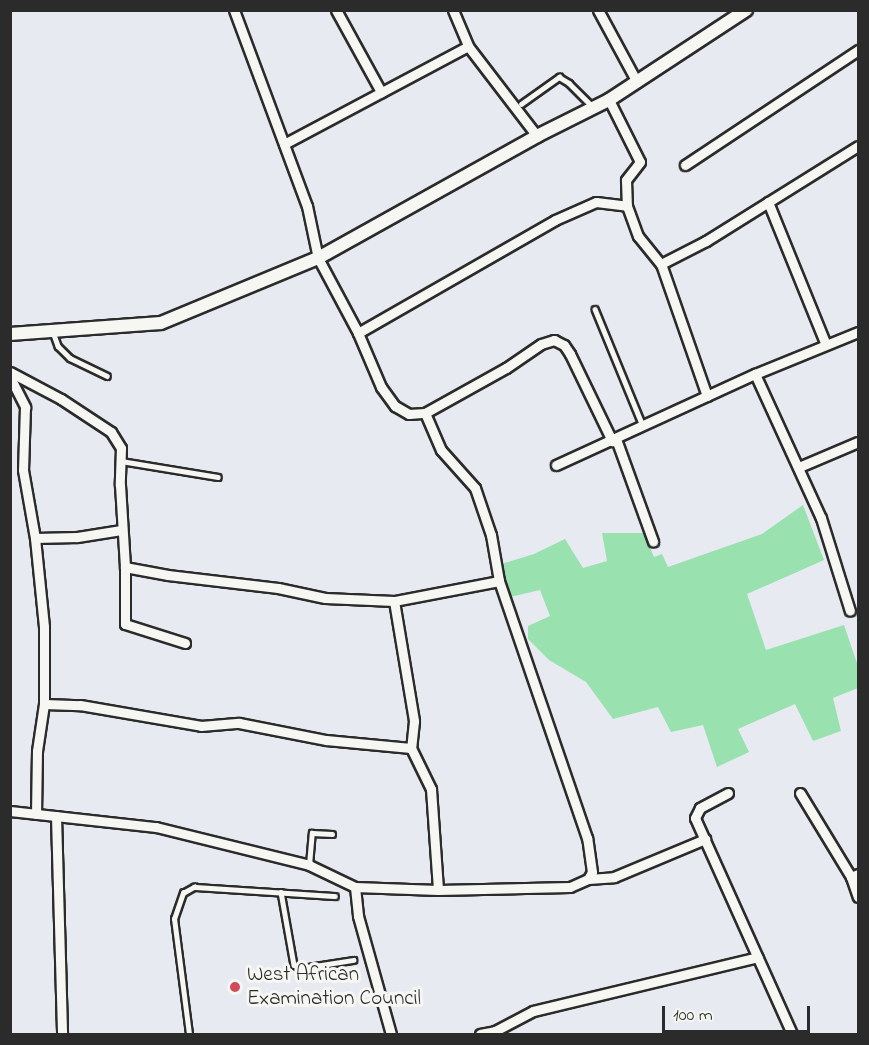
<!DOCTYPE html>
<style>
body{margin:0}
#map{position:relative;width:869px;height:1045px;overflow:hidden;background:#e8eaf1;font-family:"Indie Flower",sans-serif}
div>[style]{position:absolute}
.green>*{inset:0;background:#99e1af}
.roads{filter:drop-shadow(2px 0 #2b2b2b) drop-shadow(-2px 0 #2b2b2b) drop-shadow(0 2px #2b2b2b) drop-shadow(0 -2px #2b2b2b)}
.service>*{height:4.5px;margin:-2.25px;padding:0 2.25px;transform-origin:2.25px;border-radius:2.25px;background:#f6f6f2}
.minor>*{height:9px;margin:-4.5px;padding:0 4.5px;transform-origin:4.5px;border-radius:4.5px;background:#f6f6f2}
.tertiary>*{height:12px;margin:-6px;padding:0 6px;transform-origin:6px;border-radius:6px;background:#f6f6f2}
.dots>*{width:16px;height:16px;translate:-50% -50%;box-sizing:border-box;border:3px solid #f6f6f2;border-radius:50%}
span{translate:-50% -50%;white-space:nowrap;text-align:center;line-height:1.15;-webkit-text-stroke:6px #f6f6f2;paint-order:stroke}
.poi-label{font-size:21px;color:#2b2b2b}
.left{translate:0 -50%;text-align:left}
.frame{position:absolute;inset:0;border:12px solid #2b2b2b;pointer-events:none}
.scale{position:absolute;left:662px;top:1006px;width:148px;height:27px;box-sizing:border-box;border:3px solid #2b2b2b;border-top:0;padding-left:8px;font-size:18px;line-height:21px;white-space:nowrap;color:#2b2b2b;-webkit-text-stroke:4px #f6f6f2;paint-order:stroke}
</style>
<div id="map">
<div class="green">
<i style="clip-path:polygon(803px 505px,824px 560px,747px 594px,766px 650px,844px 625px,858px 666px,858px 688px,833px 698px,841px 731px,813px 741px,795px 704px,738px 729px,749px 752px,717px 767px,703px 725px,671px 732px,658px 707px,613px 719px,586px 682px,549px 660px,528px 639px,528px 626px,550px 616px,540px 590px,510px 597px,501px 564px,534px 554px,565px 539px,583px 568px,607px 561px,602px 533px,644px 533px,654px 557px,662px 554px,668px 567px,762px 534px)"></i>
</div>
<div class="roads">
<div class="service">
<i style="left:521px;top:104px;width:47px;rotate:-35.4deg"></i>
<i style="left:559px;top:77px;width:12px;rotate:31deg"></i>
<i style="left:569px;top:83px;width:33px;rotate:45deg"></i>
<i style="left:595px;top:309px;width:126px;rotate:67.7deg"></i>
<i style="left:53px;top:332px;width:15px;rotate:70deg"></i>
<i style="left:58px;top:346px;width:17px;rotate:45deg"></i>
<i style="left:70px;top:358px;width:41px;rotate:25.9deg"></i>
<i style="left:121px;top:461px;width:98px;rotate:9.4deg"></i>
<i style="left:309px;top:865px;width:32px;rotate:-85deg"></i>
<i style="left:312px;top:833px;width:20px;rotate:3deg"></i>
<i style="left:281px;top:892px;width:74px;rotate:79.9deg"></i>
<i style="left:294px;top:965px;width:9px;rotate:21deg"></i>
<i style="left:302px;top:968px;width:52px;rotate:-8.9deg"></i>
<i style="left:189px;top:1034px;width:116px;rotate:-97.4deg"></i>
<i style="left:174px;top:919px;width:28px;rotate:-71deg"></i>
<i style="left:183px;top:893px;width:13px;rotate:-29deg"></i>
<i style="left:194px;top:887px;width:141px;rotate:3.7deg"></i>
</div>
<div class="minor">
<i style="left:234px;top:10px;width:209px;rotate:69.6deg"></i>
<i style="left:307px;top:206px;width:53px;rotate:78.1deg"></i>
<i style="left:318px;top:258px;width:85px;rotate:61.9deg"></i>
<i style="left:358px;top:333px;width:59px;rotate:66.9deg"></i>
<i style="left:381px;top:387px;width:24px;rotate:54deg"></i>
<i style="left:395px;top:406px;width:16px;rotate:30deg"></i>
<i style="left:409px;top:414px;width:16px;rotate:-4deg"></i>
<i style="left:425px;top:413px;width:40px;rotate:66.6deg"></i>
<i style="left:441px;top:450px;width:51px;rotate:48.2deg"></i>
<i style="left:475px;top:488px;width:50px;rotate:71.2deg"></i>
<i style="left:491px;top:535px;width:47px;rotate:80.1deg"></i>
<i style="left:336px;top:10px;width:94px;rotate:61.2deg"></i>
<i style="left:453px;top:10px;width:39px;rotate:67deg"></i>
<i style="left:468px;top:46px;width:113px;rotate:52.5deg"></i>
<i style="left:598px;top:10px;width:82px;rotate:61.6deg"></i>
<i style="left:609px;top:100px;width:69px;rotate:63.4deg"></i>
<i style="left:640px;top:162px;width:23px;rotate:128deg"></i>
<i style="left:626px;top:180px;width:26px;rotate:88deg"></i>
<i style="left:627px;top:206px;width:32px;rotate:70deg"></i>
<i style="left:638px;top:236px;width:36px;rotate:51deg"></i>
<i style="left:284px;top:144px;width:208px;rotate:-28deg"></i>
<i style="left:685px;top:165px;width:208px;rotate:-33.6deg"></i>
<i style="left:768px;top:202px;width:154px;rotate:67.9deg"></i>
<i style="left:358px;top:333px;width:227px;rotate:-29.8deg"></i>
<i style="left:555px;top:220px;width:45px;rotate:-23.7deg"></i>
<i style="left:596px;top:202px;width:31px;rotate:7deg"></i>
<i style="left:10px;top:372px;width:58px;rotate:27.9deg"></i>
<i style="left:61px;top:399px;width:60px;rotate:33.4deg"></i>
<i style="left:111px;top:432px;width:19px;rotate:58deg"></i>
<i style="left:121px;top:448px;width:37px;rotate:92deg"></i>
<i style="left:120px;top:485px;width:82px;rotate:86.5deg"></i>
<i style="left:125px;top:567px;width:57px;rotate:90deg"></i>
<i style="left:125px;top:624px;width:63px;rotate:17.6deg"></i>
<i style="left:755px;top:374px;width:158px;rotate:65.4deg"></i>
<i style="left:821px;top:518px;width:97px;rotate:72.7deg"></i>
<i style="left:10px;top:377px;width:34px;rotate:63deg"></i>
<i style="left:25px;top:407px;width:63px;rotate:91.8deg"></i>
<i style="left:23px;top:470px;width:69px;rotate:80deg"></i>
<i style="left:35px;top:538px;width:89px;rotate:84.2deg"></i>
<i style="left:44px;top:627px;width:77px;rotate:90deg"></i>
<i style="left:44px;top:704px;width:48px;rotate:98.5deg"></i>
<i style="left:37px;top:751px;width:63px;rotate:90.9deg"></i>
<i style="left:707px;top:396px;width:140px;rotate:-109.2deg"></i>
<i style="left:661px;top:264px;width:51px;rotate:-27.1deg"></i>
<i style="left:706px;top:241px;width:179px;rotate:-32deg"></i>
<i style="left:425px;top:413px;width:93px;rotate:-29.1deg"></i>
<i style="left:506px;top:368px;width:42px;rotate:-34.4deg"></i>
<i style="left:541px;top:344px;width:14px;rotate:-17deg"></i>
<i style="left:554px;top:340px;width:11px;rotate:27deg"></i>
<i style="left:564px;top:345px;width:11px;rotate:56deg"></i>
<i style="left:570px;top:354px;width:97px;rotate:64.2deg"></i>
<i style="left:616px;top:439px;width:109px;rotate:70.1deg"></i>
<i style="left:556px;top:465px;width:219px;rotate:-24.6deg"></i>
<i style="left:755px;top:374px;width:111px;rotate:-22.2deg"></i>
<i style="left:799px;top:467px;width:64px;rotate:-23deg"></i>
<i style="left:35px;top:538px;width:42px;rotate:-1.4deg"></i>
<i style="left:77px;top:537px;width:45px;rotate:-9deg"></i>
<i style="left:394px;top:601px;width:122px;rotate:80.5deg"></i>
<i style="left:414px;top:721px;width:27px;rotate:96deg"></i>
<i style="left:411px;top:748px;width:46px;rotate:64deg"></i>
<i style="left:431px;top:789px;width:101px;rotate:86deg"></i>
<i style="left:44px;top:704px;width:36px;rotate:2deg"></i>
<i style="left:80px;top:705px;width:123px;rotate:9.8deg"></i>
<i style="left:201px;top:726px;width:38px;rotate:-5deg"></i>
<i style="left:239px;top:723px;width:89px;rotate:11.1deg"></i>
<i style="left:326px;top:740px;width:85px;rotate:5.4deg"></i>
<i style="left:728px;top:793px;width:32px;rotate:152deg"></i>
<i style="left:700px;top:808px;width:11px;rotate:117deg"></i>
<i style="left:695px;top:818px;width:237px;rotate:65.8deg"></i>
<i style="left:800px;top:793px;width:98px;rotate:58.7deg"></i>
<i style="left:851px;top:877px;width:8px;rotate:-23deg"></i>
<i style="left:10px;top:811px;width:147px;rotate:6.3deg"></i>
<i style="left:156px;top:827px;width:158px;rotate:13.9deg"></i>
<i style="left:309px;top:865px;width:51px;rotate:25.6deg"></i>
<i style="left:355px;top:887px;width:83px;rotate:2.1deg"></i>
<i style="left:438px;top:890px;width:132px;rotate:-1.3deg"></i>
<i style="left:570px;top:887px;width:20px;rotate:-24deg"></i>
<i style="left:588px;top:879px;width:8px;rotate:-60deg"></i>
<i style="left:592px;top:872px;width:34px;rotate:-98deg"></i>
<i style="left:587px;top:838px;width:272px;rotate:-108.9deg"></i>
<i style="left:499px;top:581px;width:107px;rotate:169.2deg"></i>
<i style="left:394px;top:601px;width:69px;rotate:-177.5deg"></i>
<i style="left:325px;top:598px;width:48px;rotate:-168deg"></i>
<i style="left:278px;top:588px;width:111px;rotate:-173.3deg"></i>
<i style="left:168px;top:575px;width:44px;rotate:-169.5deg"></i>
<i style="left:56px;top:816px;width:218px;rotate:88.4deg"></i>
<i style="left:851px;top:877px;width:21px;rotate:71deg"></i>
<i style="left:588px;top:879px;width:26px;rotate:-4deg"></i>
<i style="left:614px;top:877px;width:99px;rotate:-22.7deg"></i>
<i style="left:355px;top:887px;width:29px;rotate:84deg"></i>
<i style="left:358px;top:916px;width:123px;rotate:74.4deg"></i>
<i style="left:495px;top:1031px;width:43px;rotate:-27.8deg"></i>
<i style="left:533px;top:1011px;width:231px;rotate:-13.5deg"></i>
<i style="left:480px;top:1034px;width:15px;rotate:-11deg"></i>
<i style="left:495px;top:1031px;width:3px;rotate:72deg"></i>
</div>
<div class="tertiary">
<i style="left:10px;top:334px;width:151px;rotate:-4.2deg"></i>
<i style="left:161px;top:323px;width:170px;rotate:-22.5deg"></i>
<i style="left:318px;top:258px;width:251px;rotate:-29.1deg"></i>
<i style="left:537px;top:136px;width:80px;rotate:-26.6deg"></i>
<i style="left:609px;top:100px;width:164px;rotate:-33.3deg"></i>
</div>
</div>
<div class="dots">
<i style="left:235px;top:987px;background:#d1495b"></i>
</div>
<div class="poi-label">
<span class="left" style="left:247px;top:987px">West African<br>Examination Council</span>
</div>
<div class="frame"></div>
<div class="scale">100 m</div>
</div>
